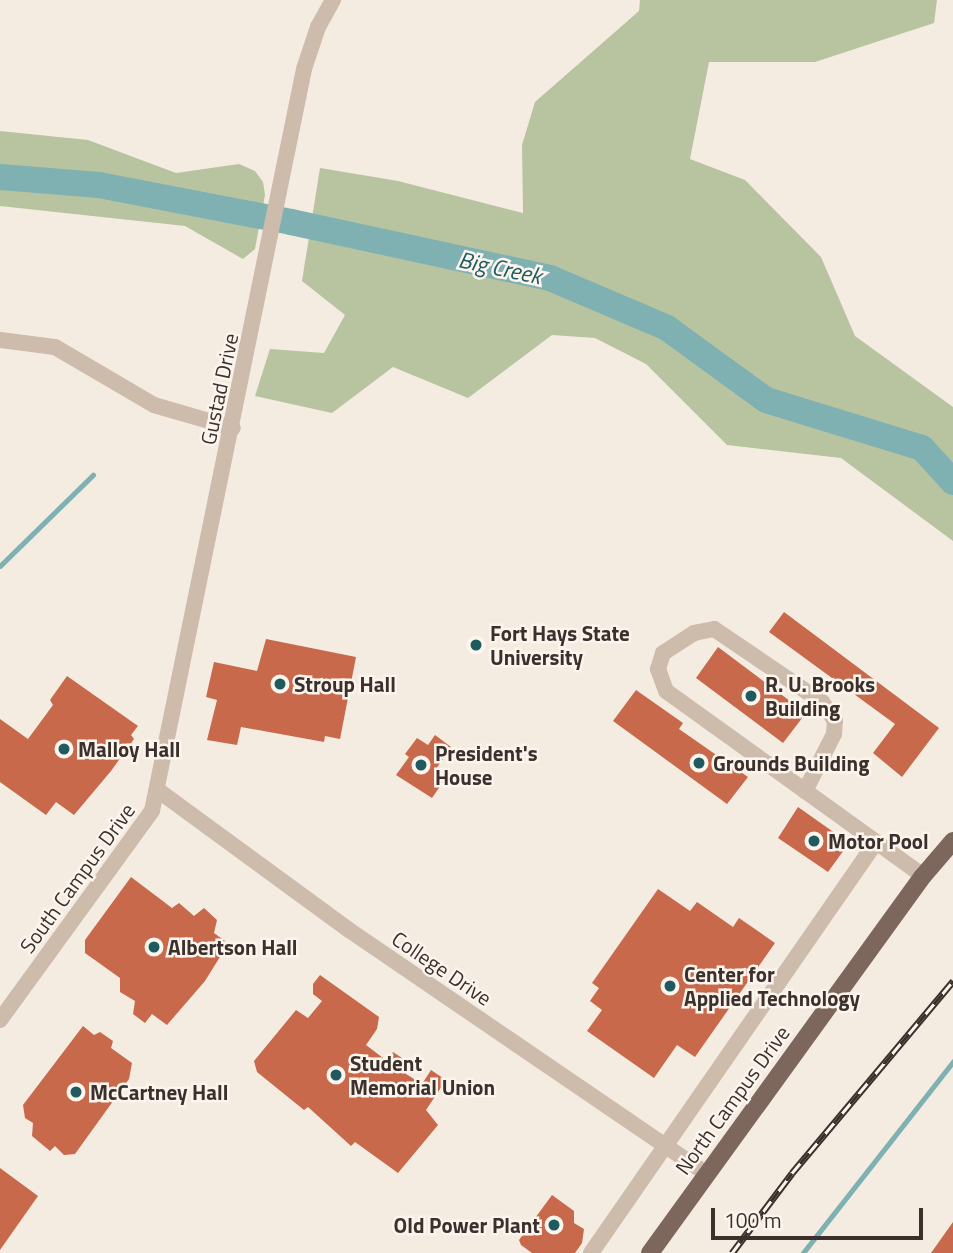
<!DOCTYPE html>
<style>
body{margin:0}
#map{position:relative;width:953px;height:1253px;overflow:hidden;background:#f4ebe1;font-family:"Titillium Web",sans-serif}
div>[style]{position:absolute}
.green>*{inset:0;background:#b8c4a0}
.stream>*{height:4.5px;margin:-2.25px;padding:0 2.25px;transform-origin:2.25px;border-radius:2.25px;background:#7fb0b2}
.river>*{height:26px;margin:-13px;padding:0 13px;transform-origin:13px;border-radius:13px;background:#7fb0b2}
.building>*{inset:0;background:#c8694b}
.minor>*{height:16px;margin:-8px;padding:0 8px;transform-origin:8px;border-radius:8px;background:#cdbbac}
.major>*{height:18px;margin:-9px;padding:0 9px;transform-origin:9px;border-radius:9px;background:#7d675c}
.rail>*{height:7px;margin-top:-3.5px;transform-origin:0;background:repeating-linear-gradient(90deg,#fbf5ee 0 13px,#3b302b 0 26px);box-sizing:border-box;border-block:2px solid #3b302b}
.dots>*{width:19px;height:19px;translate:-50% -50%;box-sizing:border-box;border:4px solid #fbf5ee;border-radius:50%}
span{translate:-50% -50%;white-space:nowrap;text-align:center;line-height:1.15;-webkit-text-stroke:5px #fbf5ee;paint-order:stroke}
.street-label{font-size:21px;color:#3b302b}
.poi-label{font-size:21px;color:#3b302b;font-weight:700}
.left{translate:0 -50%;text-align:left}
.right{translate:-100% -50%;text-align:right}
.water-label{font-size:23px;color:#1f5a5e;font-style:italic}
.scale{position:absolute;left:711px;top:1208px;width:212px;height:32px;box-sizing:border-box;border:4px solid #3b302b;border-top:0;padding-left:9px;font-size:21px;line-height:24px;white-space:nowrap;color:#3b302b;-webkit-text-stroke:5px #fbf5ee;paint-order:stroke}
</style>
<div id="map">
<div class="green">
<i style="clip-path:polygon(640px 0,937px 0,934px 23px,815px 62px,709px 62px,690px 159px,745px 180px,821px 257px,855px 336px,953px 407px,953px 541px,841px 458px,727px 445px,646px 364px,595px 338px,552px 335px,468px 398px,393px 367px,332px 413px,255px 396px,270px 349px,324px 353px,345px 315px,302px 281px,320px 168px,398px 181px,523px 213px,522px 145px,535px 102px,639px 11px)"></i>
<i style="clip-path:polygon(0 131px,88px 140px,176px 173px,239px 164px,255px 171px,263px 182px,265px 195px,255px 249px,243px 259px,185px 226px,0 206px)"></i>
</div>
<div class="stream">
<i style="left:0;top:566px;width:130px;rotate:-44.4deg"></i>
<i style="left:803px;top:1253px;width:243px;rotate:-51.9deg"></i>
</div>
<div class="river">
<i style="left:0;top:177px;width:99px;rotate:4.6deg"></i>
<i style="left:99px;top:185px;width:196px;rotate:10.9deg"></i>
<i style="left:291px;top:222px;width:265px;rotate:12.2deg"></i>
<i style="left:550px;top:278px;width:127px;rotate:23.1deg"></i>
<i style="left:667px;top:328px;width:122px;rotate:36deg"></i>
<i style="left:766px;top:400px;width:163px;rotate:17.1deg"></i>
<i style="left:922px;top:448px;width:46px;rotate:47.6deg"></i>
</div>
<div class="building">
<i style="clip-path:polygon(784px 612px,939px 728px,902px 777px,873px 753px,895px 724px,769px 632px)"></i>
<i style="clip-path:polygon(266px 639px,356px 657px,340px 739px,325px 736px,324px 742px,241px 727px,237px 745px,207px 740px,217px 700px,206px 697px,214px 662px,257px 671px)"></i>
<i style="clip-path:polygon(718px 647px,806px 713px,783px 743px,696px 678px)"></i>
<i style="clip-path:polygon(67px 676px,138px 726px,131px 735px,134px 739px,111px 771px,74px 815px,56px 802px,46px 815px,0 782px,0 719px,28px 739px,53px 705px,50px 700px)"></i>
<i style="clip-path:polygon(636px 690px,683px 723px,679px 729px,748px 777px,727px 804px,613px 721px)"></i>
<i style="clip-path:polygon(435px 735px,451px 747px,434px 772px,445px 779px,432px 798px,396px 775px,409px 757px,405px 754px,417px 738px,428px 745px)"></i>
<i style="clip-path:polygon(798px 807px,849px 843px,828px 872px,778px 838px)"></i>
<i style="clip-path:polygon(131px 877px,172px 908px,179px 903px,194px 916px,204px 908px,217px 920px,214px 933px,225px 941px,223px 952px,205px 981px,167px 1025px,152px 1014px,145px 1023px,133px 1014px,135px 1001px,120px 992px,120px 978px,85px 953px,85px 940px)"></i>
<i style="clip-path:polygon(658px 889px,690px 911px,697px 902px,733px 927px,739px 918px,775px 943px,695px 1057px,677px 1045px,654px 1078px,587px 1031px,602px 1010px,590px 1001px,599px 988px,592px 983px)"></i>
<i style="clip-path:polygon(320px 975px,379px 1017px,377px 1029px,366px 1045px,387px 1061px,393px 1052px,408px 1062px,406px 1074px,422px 1084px,431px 1070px,446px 1080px,426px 1110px,438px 1125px,398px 1173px,355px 1142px,351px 1146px,308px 1107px,304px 1110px,257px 1072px,254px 1061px,296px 1010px,308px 1018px,322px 1001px,313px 994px,313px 984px)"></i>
<i style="clip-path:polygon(83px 1026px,94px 1035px,100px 1032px,113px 1041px,111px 1048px,132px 1063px,129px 1079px,75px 1154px,64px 1155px,55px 1146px,50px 1151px,32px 1136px,33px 1123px,25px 1118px,23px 1105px)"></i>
<i style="clip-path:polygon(0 1168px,38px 1196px,0 1250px)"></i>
<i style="clip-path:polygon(552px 1195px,574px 1211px,574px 1223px,584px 1229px,582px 1243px,575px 1253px,532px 1253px,521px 1245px,519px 1240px)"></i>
<i style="clip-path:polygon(953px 1222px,953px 1253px,931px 1253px)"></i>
</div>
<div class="minor">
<i style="left:0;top:340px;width:55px;rotate:7.3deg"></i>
<i style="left:55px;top:347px;width:115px;rotate:30.4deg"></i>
<i style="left:154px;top:405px;width:82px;rotate:16.2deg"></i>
<i style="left:159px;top:791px;width:235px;rotate:36.2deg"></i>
<i style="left:349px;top:930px;width:433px;rotate:34.3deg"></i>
<i style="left:805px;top:791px;width:64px;rotate:-63deg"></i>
<i style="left:834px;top:734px;width:13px;rotate:-86deg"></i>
<i style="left:835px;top:721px;width:23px;rotate:-124deg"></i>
<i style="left:822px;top:702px;width:130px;rotate:-145.9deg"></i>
<i style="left:714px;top:629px;width:20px;rotate:169deg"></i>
<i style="left:694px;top:633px;width:37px;rotate:147deg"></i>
<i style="left:663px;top:653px;width:17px;rotate:107deg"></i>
<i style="left:658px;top:669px;width:23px;rotate:70deg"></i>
<i style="left:666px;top:691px;width:317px;rotate:35.7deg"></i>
<i style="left:0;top:1020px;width:258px;rotate:-54deg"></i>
<i style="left:152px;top:811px;width:757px;rotate:-78.42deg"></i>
<i style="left:304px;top:69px;width:44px;rotate:-71.6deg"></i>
<i style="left:318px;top:27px;width:31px;rotate:-61deg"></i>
<i style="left:591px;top:1253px;width:500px;rotate:-55.26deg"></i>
</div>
<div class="major">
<i style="left:650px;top:1253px;width:465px;rotate:-54.1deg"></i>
<i style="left:923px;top:876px;width:46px;rotate:-49.4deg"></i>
</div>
<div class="rail">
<i style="left:732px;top:1253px;width:100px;rotate:-53.1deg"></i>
<i style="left:792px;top:1173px;width:251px;rotate:-50deg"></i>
</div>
<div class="dots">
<i style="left:476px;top:645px;background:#1f5a5e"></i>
<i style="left:280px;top:684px;background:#1f5a5e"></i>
<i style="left:751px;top:696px;background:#1f5a5e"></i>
<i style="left:64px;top:749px;background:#1f5a5e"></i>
<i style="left:699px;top:763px;background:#1f5a5e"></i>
<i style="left:421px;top:765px;background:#1f5a5e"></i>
<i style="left:814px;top:841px;background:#1f5a5e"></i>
<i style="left:154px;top:947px;background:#1f5a5e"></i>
<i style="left:670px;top:986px;background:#1f5a5e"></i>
<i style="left:336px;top:1075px;background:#1f5a5e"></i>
<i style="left:76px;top:1092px;background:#1f5a5e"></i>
<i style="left:554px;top:1225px;background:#1f5a5e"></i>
</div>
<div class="street-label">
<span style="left:219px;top:389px;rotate:-78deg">Gustad Drive</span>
<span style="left:77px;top:878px;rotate:-54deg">South Campus Drive</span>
<span style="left:442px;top:968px;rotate:34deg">College Drive</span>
<span style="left:732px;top:1100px;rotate:-54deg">North Campus Drive</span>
</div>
<div class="poi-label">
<span class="left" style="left:490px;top:645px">Fort Hays State<br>University</span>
<span class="left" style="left:294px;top:684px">Stroup Hall</span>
<span class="left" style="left:765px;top:696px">R. U. Brooks<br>Building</span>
<span class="left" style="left:78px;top:749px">Malloy Hall</span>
<span class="left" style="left:435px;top:765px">President's<br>House</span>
<span class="left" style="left:713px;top:763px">Grounds Building</span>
<span class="left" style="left:828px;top:841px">Motor Pool</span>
<span class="left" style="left:168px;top:947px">Albertson Hall</span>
<span class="left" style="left:684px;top:986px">Center for<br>Applied Technology</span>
<span class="left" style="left:350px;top:1075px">Student<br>Memorial Union</span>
<span class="left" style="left:90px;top:1092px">McCartney Hall</span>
<span class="right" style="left:540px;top:1225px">Old Power Plant</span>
</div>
<div class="water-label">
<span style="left:500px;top:268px;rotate:12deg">Big Creek</span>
</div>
<div class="scale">100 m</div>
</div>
